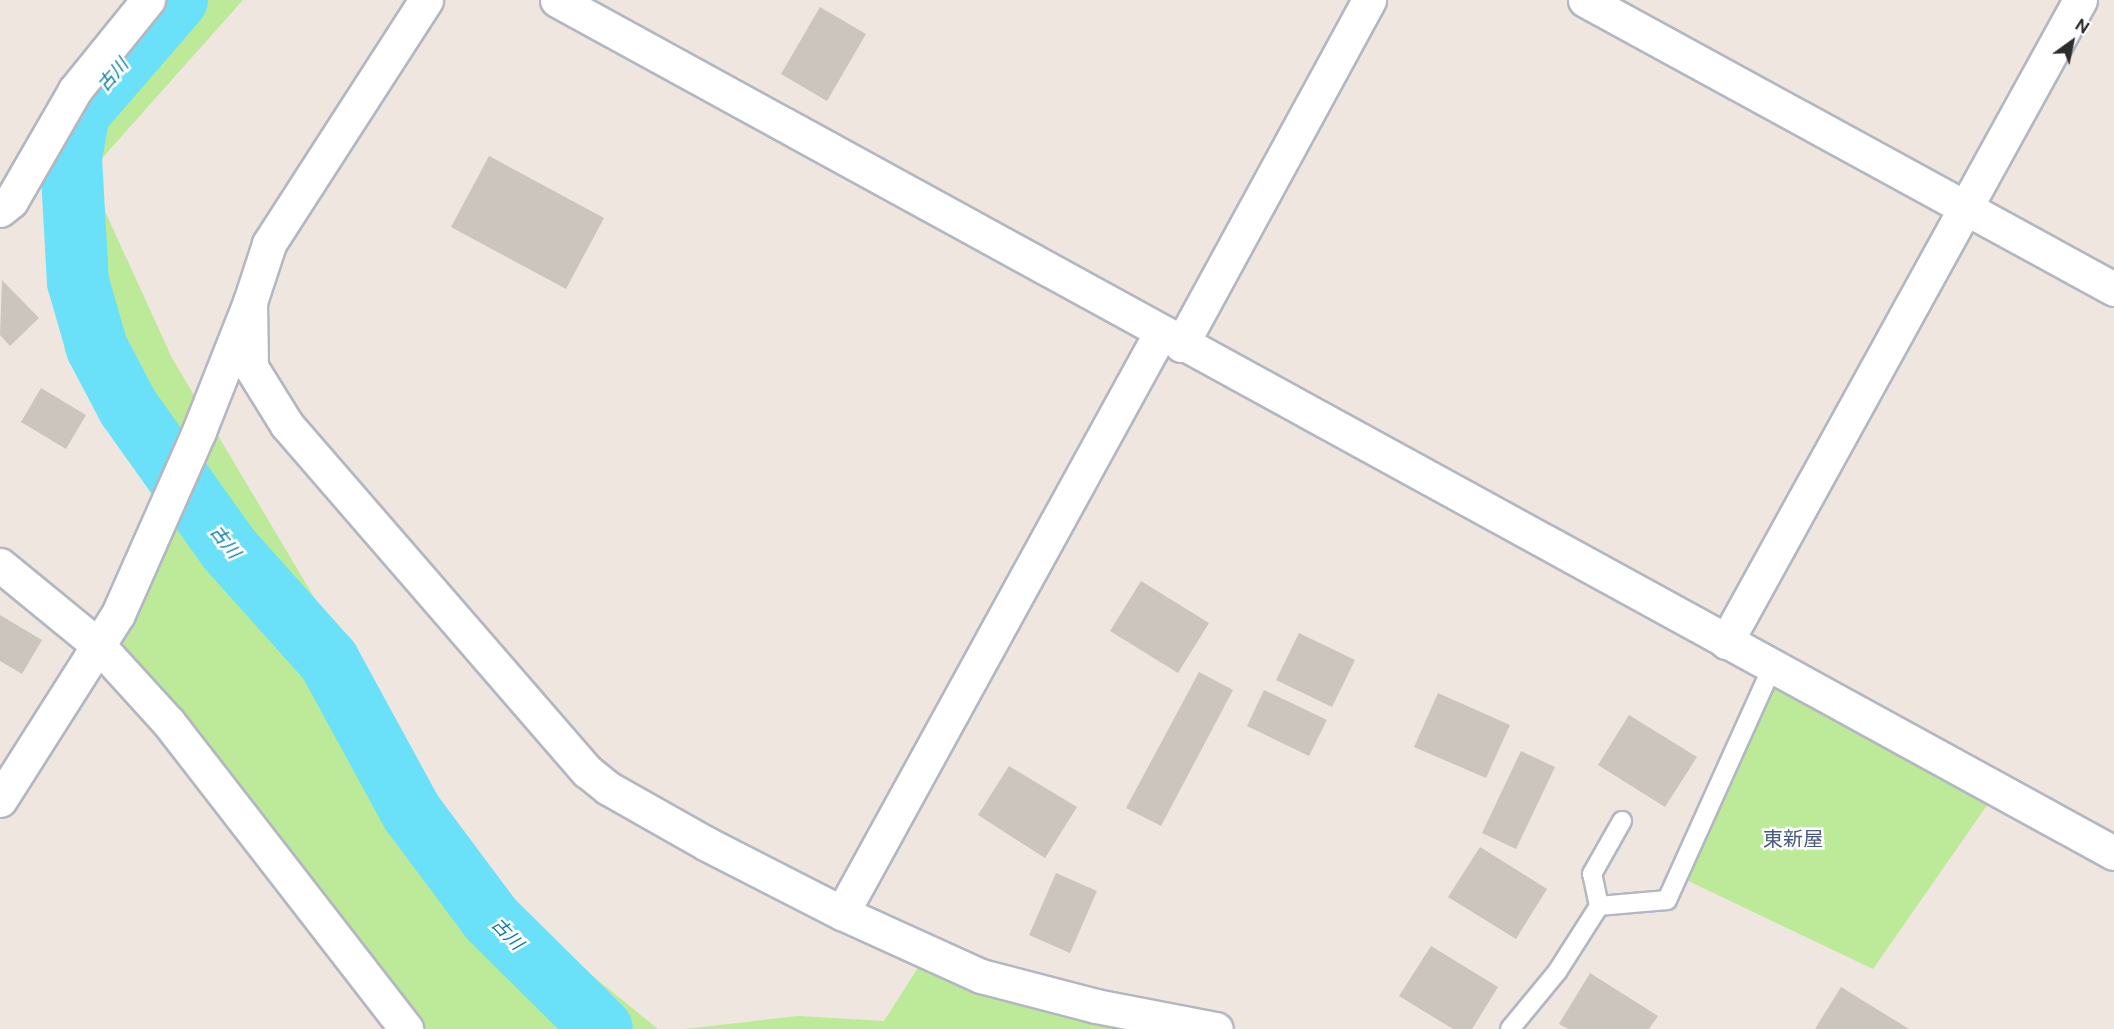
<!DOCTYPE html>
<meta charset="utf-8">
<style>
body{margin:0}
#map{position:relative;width:2114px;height:1029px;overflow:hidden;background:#efe7df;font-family:"Public Sans","Noto Sans JP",sans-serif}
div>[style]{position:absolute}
.green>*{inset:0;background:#bcea98}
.river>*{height:62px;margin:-31px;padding:0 31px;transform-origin:31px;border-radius:31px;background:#6be1f9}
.building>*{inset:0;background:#cbc5bd}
.roads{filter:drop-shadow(2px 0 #b3b7c2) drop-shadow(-2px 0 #b3b7c2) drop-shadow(0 2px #b3b7c2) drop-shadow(0 -2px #b3b7c2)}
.lane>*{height:18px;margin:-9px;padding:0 9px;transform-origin:9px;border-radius:9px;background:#fff}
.street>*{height:33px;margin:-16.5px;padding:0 16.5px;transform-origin:16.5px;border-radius:16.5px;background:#fff}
.secondary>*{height:33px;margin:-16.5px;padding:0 16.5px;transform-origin:16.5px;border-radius:16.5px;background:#fff}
span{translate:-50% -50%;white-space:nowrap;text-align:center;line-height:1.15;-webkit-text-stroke:5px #fff;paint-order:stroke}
.water-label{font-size:18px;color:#037ca4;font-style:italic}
.quarter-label{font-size:20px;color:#495983}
.north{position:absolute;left:2042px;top:12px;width:60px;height:60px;-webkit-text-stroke:4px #fff;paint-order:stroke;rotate:33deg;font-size:16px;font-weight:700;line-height:24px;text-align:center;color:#2d2d2d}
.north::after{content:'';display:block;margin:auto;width:21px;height:27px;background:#2d2d2d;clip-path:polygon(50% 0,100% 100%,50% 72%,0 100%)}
</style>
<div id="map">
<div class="green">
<i style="clip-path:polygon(148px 0,243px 0,88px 174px,172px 358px,435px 801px,541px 934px,658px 1029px,421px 1029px,99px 646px,167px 502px,65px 352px,40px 150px)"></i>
<i style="clip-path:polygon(1772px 667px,1990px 801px,1873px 969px,1678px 876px)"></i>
<i style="clip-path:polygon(921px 963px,1216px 1029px,684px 1029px,798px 1016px,884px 1021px)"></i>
</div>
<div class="river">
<i style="left:177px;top:0;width:150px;rotate:130.9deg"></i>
<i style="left:79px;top:113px;width:46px;rotate:100.1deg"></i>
<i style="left:71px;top:158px;width:124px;rotate:86.8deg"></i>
<i style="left:78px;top:282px;width:69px;rotate:73.9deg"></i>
<i style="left:97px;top:348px;width:67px;rotate:62.3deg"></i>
<i style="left:128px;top:407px;width:174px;rotate:54.6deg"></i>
<i style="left:229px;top:549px;width:150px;rotate:48.2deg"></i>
<i style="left:329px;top:661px;width:173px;rotate:61.4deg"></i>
<i style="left:412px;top:813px;width:132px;rotate:53.3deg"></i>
<i style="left:491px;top:919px;width:156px;rotate:44.7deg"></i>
</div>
<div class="building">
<i style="clip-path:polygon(820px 7px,866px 34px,827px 101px,781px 74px)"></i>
<i style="clip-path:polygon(489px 156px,604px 218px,566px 289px,451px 227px)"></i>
<i style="clip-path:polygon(2px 280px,39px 318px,10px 346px,0 335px)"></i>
<i style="clip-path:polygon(41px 388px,86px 415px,66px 449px,21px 422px)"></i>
<i style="clip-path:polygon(1141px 581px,1209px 623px,1178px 673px,1110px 631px)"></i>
<i style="clip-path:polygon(0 615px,42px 640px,22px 674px,0 661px)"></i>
<i style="clip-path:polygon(1299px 633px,1355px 660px,1332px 707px,1276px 680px)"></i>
<i style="clip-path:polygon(1199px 672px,1233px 690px,1161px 826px,1126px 808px)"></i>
<i style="clip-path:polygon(1264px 690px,1327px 720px,1309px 756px,1247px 726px)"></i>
<i style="clip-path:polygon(1438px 693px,1510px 725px,1486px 778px,1414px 747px)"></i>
<i style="clip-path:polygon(1629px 715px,1697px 757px,1665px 807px,1598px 765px)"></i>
<i style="clip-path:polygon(1521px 751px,1555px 767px,1516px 849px,1482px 833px)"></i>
<i style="clip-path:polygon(1009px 766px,1077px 807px,1045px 858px,978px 815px)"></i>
<i style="clip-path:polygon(1480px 847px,1547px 889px,1516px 939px,1448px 897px)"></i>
<i style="clip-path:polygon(1056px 873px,1097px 891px,1070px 953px,1029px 935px)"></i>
<i style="clip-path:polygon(1431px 946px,1498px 987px,1472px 1029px,1453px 1029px,1399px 996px)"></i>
<i style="clip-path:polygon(1590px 973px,1658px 1016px,1649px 1029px,1568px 1029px,1559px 1024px)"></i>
<i style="clip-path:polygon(1841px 987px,1909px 1029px,1815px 1029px)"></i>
</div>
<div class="roads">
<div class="lane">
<i style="left:1599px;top:906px;width:68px;rotate:-5deg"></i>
<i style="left:1667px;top:900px;width:256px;rotate:-65.7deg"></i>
<i style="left:1510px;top:1029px;width:74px;rotate:-50.5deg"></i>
<i style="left:1557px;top:972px;width:78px;rotate:-57.5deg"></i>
<i style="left:1599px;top:906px;width:33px;rotate:-102deg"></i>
<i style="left:1592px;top:874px;width:61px;rotate:-60.5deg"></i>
</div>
<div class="street">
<i style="left:426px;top:0;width:290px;rotate:122.8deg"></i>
<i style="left:269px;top:244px;width:61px;rotate:108.1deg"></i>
<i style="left:250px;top:302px;width:65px;rotate:89.1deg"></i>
<i style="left:251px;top:367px;width:68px;rotate:58.2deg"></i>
<i style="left:287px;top:425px;width:458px;rotate:49.1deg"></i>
<i style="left:587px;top:771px;width:27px;rotate:39deg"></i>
<i style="left:608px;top:788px;width:114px;rotate:29.5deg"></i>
<i style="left:707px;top:844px;width:152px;rotate:27.1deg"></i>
<i style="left:842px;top:913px;width:153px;rotate:24.4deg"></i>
<i style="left:981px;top:976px;width:119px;rotate:14.6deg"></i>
<i style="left:1096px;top:1006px;width:122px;rotate:10.9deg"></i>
<i style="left:557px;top:0;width:1775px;rotate:28.72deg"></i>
<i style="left:1585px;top:0;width:603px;rotate:28.65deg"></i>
<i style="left:0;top:210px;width:14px;rotate:-39deg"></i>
<i style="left:11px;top:201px;width:128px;rotate:-60deg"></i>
<i style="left:75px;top:90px;width:116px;rotate:-51deg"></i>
<i style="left:1181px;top:345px;width:393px;rotate:-61.4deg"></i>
<i style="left:0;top:565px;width:128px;rotate:39.3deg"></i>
<i style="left:99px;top:646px;width:104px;rotate:47.7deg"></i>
<i style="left:169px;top:723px;width:387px;rotate:52.2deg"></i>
<i style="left:1726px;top:642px;width:733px;rotate:-61.13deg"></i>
<i style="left:842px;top:913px;width:661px;rotate:-61.22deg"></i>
</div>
<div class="secondary">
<i style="left:0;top:800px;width:220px;rotate:-57.6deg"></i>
<i style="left:118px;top:614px;width:200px;rotate:-66.1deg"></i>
<i style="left:199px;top:431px;width:139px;rotate:-68.4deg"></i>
</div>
</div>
<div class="water-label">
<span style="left:113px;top:75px;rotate:-49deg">古川</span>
<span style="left:225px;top:542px;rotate:52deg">古川</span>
<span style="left:507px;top:934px;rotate:46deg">古川</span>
</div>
<div class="quarter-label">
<span style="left:1793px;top:839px">東新屋</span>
</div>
<div class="north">N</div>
</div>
